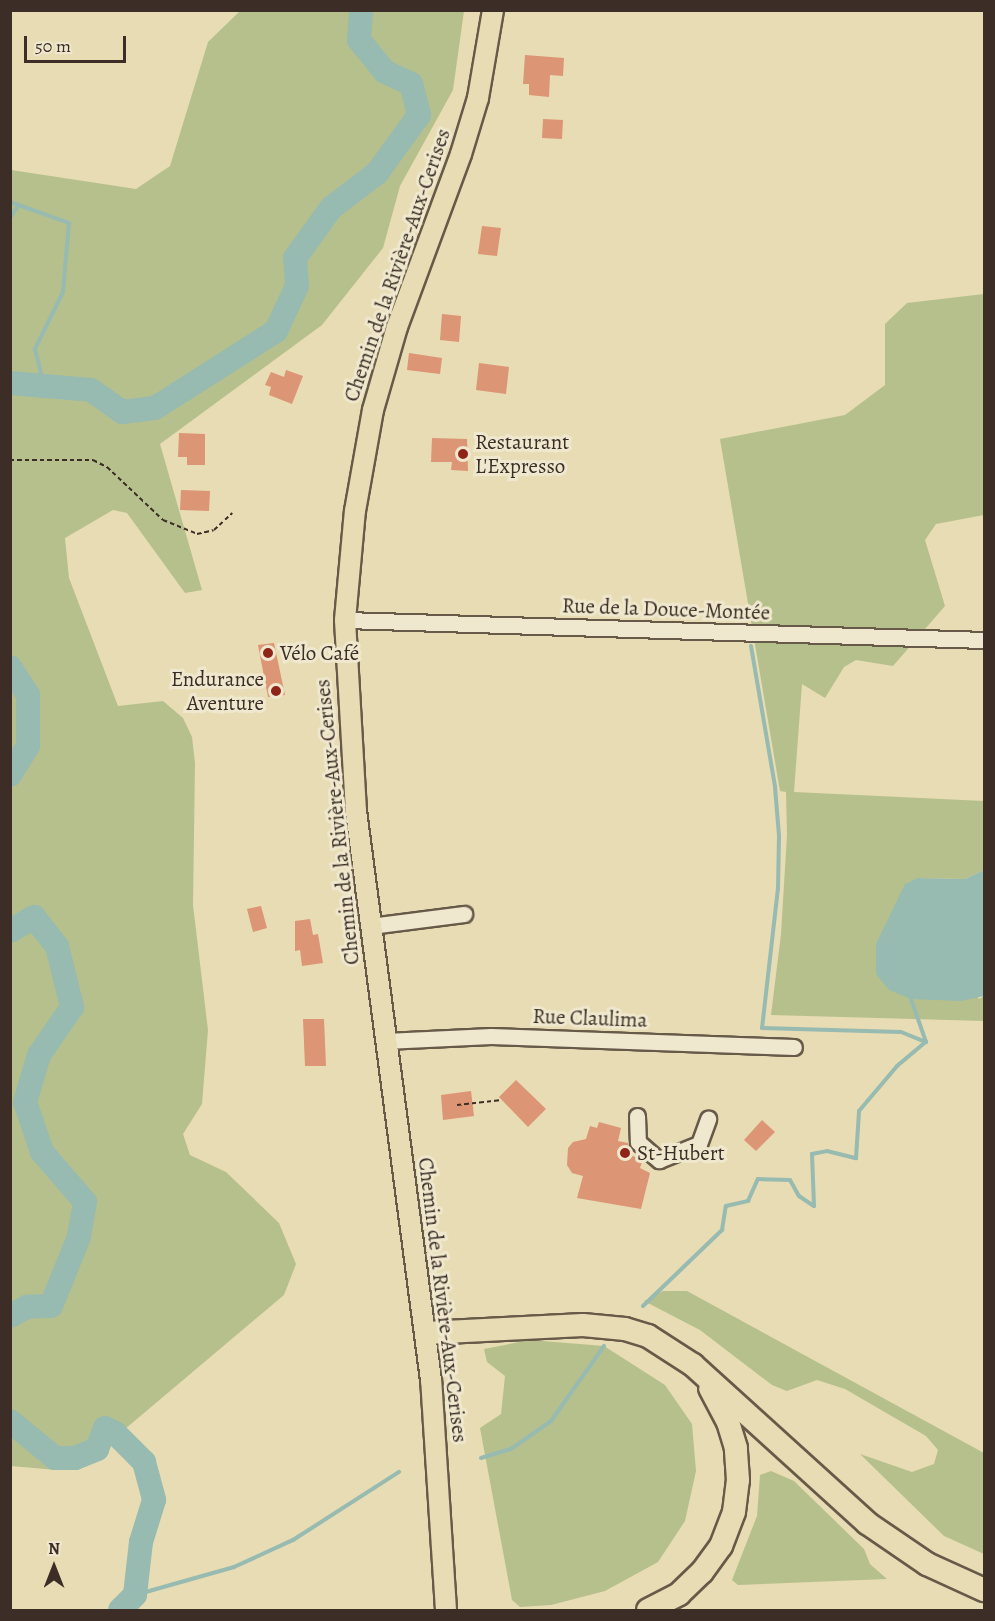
<!DOCTYPE html>
<meta charset="utf-8">
<style>
body{margin:0}
#map{position:relative;width:995px;height:1621px;overflow:hidden;background:#e7dcb3;font-family:Alegreya,serif}
div>[style]{position:absolute}
.green>*{inset:0;background:#b6c08c}
.water>*{inset:0;background:#97bab1}
.stream>*{height:4px;margin:-2px;padding:0 2px;transform-origin:2px;border-radius:2px;background:#97bab1}
.river>*{height:24px;margin:-12px;padding:0 12px;transform-origin:12px;border-radius:12px;background:#97bab1}
.building>*{inset:0;background:#dc9575}
.path>*{height:2px;margin-top:-1px;transform-origin:0;background:repeating-linear-gradient(90deg,#3c2e26 0 4.5px,transparent 0 7.5px)}
.roads{filter:drop-shadow(2px 0 #675a49) drop-shadow(-2px 0 #675a49) drop-shadow(0 2px #675a49) drop-shadow(0 -2px #675a49)}
.minor>*{height:15px;margin:-7.5px;padding:0 7.5px;transform-origin:7.5px;border-radius:7.5px;background:#efe8ce}
.major>*{height:20px;margin:-10px;padding:0 10px;transform-origin:10px;border-radius:10px;background:#e7dcb3}
.highway>*{height:22px;margin:-11px;padding:0 11px;transform-origin:11px;border-radius:11px;background:#e7dcb3}
.dots>*{width:16px;height:16px;translate:-50% -50%;box-sizing:border-box;border:3px solid #efe8ce;border-radius:50%}
span{translate:-50% -50%;white-space:nowrap;text-align:center;line-height:1.15;-webkit-text-stroke:6px #efe8ce;paint-order:stroke}
.street-label{font-size:21px;color:#3c2e26}
.poi-label{font-size:21px;color:#3c2e26}
.left{translate:0 -50%;text-align:left}
.right{translate:-100% -50%;text-align:right}
.frame{position:absolute;inset:0;border:12px solid #3c2e26;pointer-events:none}
.north{position:absolute;left:24px;top:1537px;width:60px;height:60px;-webkit-text-stroke:4px #efe8ce;paint-order:stroke;rotate:0deg;font-size:16px;font-weight:700;line-height:24px;text-align:center;color:#3c2e26}
.north::after{content:'';display:block;margin:auto;width:21px;height:27px;background:#3c2e26;clip-path:polygon(50% 0,100% 100%,50% 72%,0 100%)}
.scale{position:absolute;left:24px;top:36px;width:102px;height:27px;box-sizing:border-box;border:3px solid #3c2e26;border-top:0;padding-left:8px;font-size:18px;line-height:21px;white-space:nowrap;color:#3c2e26;-webkit-text-stroke:4px #efe8ce;paint-order:stroke}
</style>
<div id="map">
<div class="green">
<i style="clip-path:polygon(240px 11px,464px 11px,453px 90px,400px 186px,383px 248px,322px 325px,160px 444px,202px 590px,185px 593px,127px 513px,113px 510px,65px 538px,69px 578px,118px 706px,163px 701px,183px 718px,192px 737px,195px 763px,193px 905px,208px 1030px,202px 1104px,183px 1134px,190px 1155px,226px 1172px,279px 1223px,296px 1264px,284px 1295px,80px 1467px,56px 1470px,11px 1466px,11px 170px,136px 189px,170px 166px,208px 42px)"></i>
<i style="clip-path:polygon(984px 294px,984px 515px,936px 524px,925px 540px,945px 606px,893px 666px,856px 660px,844px 667px,825px 698px,802px 684px,794px 792px,984px 801px,984px 870px,965px 879px,918px 878px,979px 999px,984px 996px,984px 1021px,771px 1015px,781px 934px,787px 835px,786px 792px,780px 791px,720px 439px,845px 415px,885px 385px,885px 324px,907px 303px)"></i>
<i style="clip-path:polygon(663px 1291px,687px 1291px,984px 1453px,984px 1554px,944px 1536px,860px 1454px,912px 1472px,934px 1464px,938px 1450px,926px 1436px,845px 1389px,817px 1380px,787px 1391px,772px 1385px,700px 1330px,644px 1301px)"></i>
<i style="clip-path:polygon(530px 1340px,604px 1346px,665px 1385px,692px 1424px,696px 1471px,685px 1521px,658px 1562px,605px 1591px,551px 1605px,520px 1607px,512px 1600px,480px 1428px,501px 1414px,505px 1376px,487px 1362px,484px 1349px)"></i>
<i style="clip-path:polygon(771px 1471px,794px 1481px,864px 1549px,870px 1564px,887px 1579px,738px 1585px,732px 1580px,757px 1516px,760px 1475px)"></i>
</div>
<div class="water">
<i style="clip-path:polygon(984px 870px,984px 996px,961px 1001px,911px 999px,889px 990px,876px 974px,876px 944px,905px 884px,918px 878px,965px 879px)"></i>
</div>
<div class="stream">
<i style="left:10px;top:202px;width:63px;rotate:19.6deg"></i>
<i style="left:69px;top:223px;width:69px;rotate:95deg"></i>
<i style="left:63px;top:292px;width:64px;rotate:116.2deg"></i>
<i style="left:35px;top:349px;width:37px;rotate:76deg"></i>
<i style="left:10px;top:218px;width:14px;rotate:-56deg"></i>
<i style="left:751px;top:646px;width:143px;rotate:80.3deg"></i>
<i style="left:775px;top:787px;width:49px;rotate:85.3deg"></i>
<i style="left:779px;top:836px;width:52px;rotate:91.1deg"></i>
<i style="left:778px;top:888px;width:141px;rotate:96.5deg"></i>
<i style="left:762px;top:1028px;width:139px;rotate:1.6deg"></i>
<i style="left:901px;top:1032px;width:27px;rotate:22deg"></i>
<i style="left:643px;top:1306px;width:110px;rotate:-43.9deg"></i>
<i style="left:722px;top:1230px;width:24px;rotate:-81deg"></i>
<i style="left:726px;top:1206px;width:23px;rotate:-13deg"></i>
<i style="left:748px;top:1201px;width:24px;rotate:-66deg"></i>
<i style="left:758px;top:1179px;width:32px;rotate:2deg"></i>
<i style="left:790px;top:1180px;width:18px;rotate:61deg"></i>
<i style="left:799px;top:1196px;width:18px;rotate:34deg"></i>
<i style="left:814px;top:1206px;width:52px;rotate:-92.2deg"></i>
<i style="left:812px;top:1154px;width:15px;rotate:-11deg"></i>
<i style="left:827px;top:1151px;width:30px;rotate:14deg"></i>
<i style="left:856px;top:1158px;width:47px;rotate:-86.3deg"></i>
<i style="left:859px;top:1111px;width:59px;rotate:-49.8deg"></i>
<i style="left:897px;top:1066px;width:38px;rotate:-40deg"></i>
<i style="left:926px;top:1042px;width:46px;rotate:-109.2deg"></i>
<i style="left:481px;top:1458px;width:31px;rotate:-17deg"></i>
<i style="left:511px;top:1449px;width:49px;rotate:-35deg"></i>
<i style="left:551px;top:1421px;width:92px;rotate:-54.8deg"></i>
<i style="left:135px;top:1595px;width:103px;rotate:-15.8deg"></i>
<i style="left:234px;top:1567px;width:65px;rotate:-24.6deg"></i>
<i style="left:293px;top:1540px;width:126px;rotate:-32.7deg"></i>
</div>
<div class="river">
<i style="left:10px;top:383px;width:81px;rotate:4.9deg"></i>
<i style="left:91px;top:390px;width:38px;rotate:35deg"></i>
<i style="left:122px;top:412px;width:33px;rotate:-7deg"></i>
<i style="left:155px;top:408px;width:143px;rotate:-32.5deg"></i>
<i style="left:276px;top:331px;width:50px;rotate:-65deg"></i>
<i style="left:297px;top:286px;width:28px;rotate:-94deg"></i>
<i style="left:295px;top:258px;width:62px;rotate:-54.2deg"></i>
<i style="left:331px;top:208px;width:58px;rotate:-37.3deg"></i>
<i style="left:377px;top:173px;width:72px;rotate:-54.1deg"></i>
<i style="left:419px;top:115px;width:32px;rotate:-104deg"></i>
<i style="left:411px;top:84px;width:29px;rotate:-155deg"></i>
<i style="left:385px;top:72px;width:41px;rotate:-129.1deg"></i>
<i style="left:359px;top:40px;width:30px;rotate:-86deg"></i>
<i style="left:10px;top:667px;width:33px;rotate:57deg"></i>
<i style="left:28px;top:695px;width:51px;rotate:90deg"></i>
<i style="left:28px;top:746px;width:34px;rotate:122deg"></i>
<i style="left:10px;top:931px;width:28px;rotate:-30deg"></i>
<i style="left:34px;top:917px;width:37px;rotate:52deg"></i>
<i style="left:57px;top:946px;width:63px;rotate:76.2deg"></i>
<i style="left:72px;top:1007px;width:58px;rotate:124.5deg"></i>
<i style="left:39px;top:1055px;width:49px;rotate:106.6deg"></i>
<i style="left:25px;top:1102px;width:53px;rotate:71.2deg"></i>
<i style="left:42px;top:1152px;width:66px;rotate:49.3deg"></i>
<i style="left:85px;top:1202px;width:36px;rotate:100deg"></i>
<i style="left:79px;top:1237px;width:74px;rotate:112.1deg"></i>
<i style="left:51px;top:1306px;width:24px;rotate:178deg"></i>
<i style="left:27px;top:1307px;width:19px;rotate:152deg"></i>
<i style="left:10px;top:1421px;width:58px;rotate:39.4deg"></i>
<i style="left:55px;top:1458px;width:20px"></i>
<i style="left:75px;top:1458px;width:24px;rotate:-22deg"></i>
<i style="left:97px;top:1449px;width:22px;rotate:-69deg"></i>
<i style="left:105px;top:1428px;width:11px;rotate:27deg"></i>
<i style="left:115px;top:1433px;width:41px;rotate:45deg"></i>
<i style="left:144px;top:1462px;width:39px;rotate:75deg"></i>
<i style="left:154px;top:1500px;width:44px;rotate:107.2deg"></i>
<i style="left:141px;top:1542px;width:53px;rotate:96.5deg"></i>
<i style="left:135px;top:1595px;width:21px;rotate:135deg"></i>
</div>
<div class="building">
<i style="clip-path:polygon(525px 55px,564px 58px,563px 76px,550px 75px,549px 97px,529px 95px,529px 84px,523px 84px)"></i>
<i style="clip-path:polygon(543px 119px,563px 120px,562px 139px,542px 138px)"></i>
<i style="clip-path:polygon(482px 226px,501px 228px,497px 256px,478px 254px)"></i>
<i style="clip-path:polygon(442px 314px,461px 316px,459px 342px,440px 340px)"></i>
<i style="clip-path:polygon(409px 353px,442px 358px,440px 374px,407px 370px)"></i>
<i style="clip-path:polygon(479px 363px,509px 367px,506px 394px,476px 390px)"></i>
<i style="clip-path:polygon(286px 370px,303px 376px,292px 404px,269px 395px,271px 387px,265px 385px,271px 372px,284px 377px)"></i>
<i style="clip-path:polygon(179px 433px,205px 434px,205px 465px,187px 465px,187px 457px,178px 457px)"></i>
<i style="clip-path:polygon(432px 438px,467px 439px,468px 471px,451px 470px,452px 462px,431px 462px)"></i>
<i style="clip-path:polygon(181px 490px,210px 491px,209px 511px,180px 510px)"></i>
<i style="clip-path:polygon(274px 643px,285px 695px,268px 697px,258px 645px)"></i>
<i style="clip-path:polygon(261px 906px,267px 928px,253px 932px,247px 909px)"></i>
<i style="clip-path:polygon(310px 919px,313px 935px,318px 934px,323px 963px,302px 966px,300px 950px,295px 951px,295px 921px)"></i>
<i style="clip-path:polygon(303px 1019px,324px 1019px,326px 1066px,305px 1066px)"></i>
<i style="clip-path:polygon(516px 1080px,546px 1109px,528px 1127px,499px 1097px)"></i>
<i style="clip-path:polygon(471px 1091px,474px 1116px,443px 1120px,441px 1095px)"></i>
<i style="clip-path:polygon(762px 1120px,775px 1132px,756px 1151px,744px 1140px)"></i>
<i style="clip-path:polygon(599px 1122px,621px 1128px,618px 1141px,628px 1143px,632px 1156px,643px 1159px,640px 1168px,650px 1173px,641px 1209px,577px 1198px,583px 1176px,572px 1173px,567px 1165px,568px 1148px,573px 1142px,586px 1139px,590px 1126px,597px 1128px)"></i>
</div>
<div class="path">
<i style="left:10px;top:460px;width:83px"></i>
<i style="left:93px;top:460px;width:16px;rotate:27deg"></i>
<i style="left:107px;top:467px;width:77px;rotate:43.4deg"></i>
<i style="left:163px;top:520px;width:37px;rotate:22deg"></i>
<i style="left:197px;top:534px;width:17px;rotate:-13deg"></i>
<i style="left:214px;top:530px;width:25px;rotate:-43deg"></i>
<i style="left:457px;top:1105px;width:45px;rotate:-6.3deg"></i>
</div>
<div class="roads">
<div class="minor">
<i style="left:345px;top:620px;width:639px;rotate:1.79deg"></i>
<i style="left:370px;top:926px;width:95px;rotate:-7.3deg"></i>
<i style="left:385px;top:1041px;width:106px;rotate:-2.7deg"></i>
<i style="left:491px;top:1036px;width:303px;rotate:2.1deg"></i>
<i style="left:637px;top:1116px;width:26px;rotate:88deg"></i>
<i style="left:638px;top:1142px;width:28px;rotate:41deg"></i>
<i style="left:659px;top:1160px;width:43px;rotate:-21.8deg"></i>
<i style="left:699px;top:1144px;width:27px;rotate:-70deg"></i>
</div>
<div class="major">
<i style="left:446px;top:1610px;width:230px;rotate:-93.7deg"></i>
<i style="left:431px;top:1380px;width:574px;rotate:-97.51deg"></i>
<i style="left:356px;top:811px;width:191px;rotate:-93.3deg"></i>
<i style="left:345px;top:620px;width:109px;rotate:-84.8deg"></i>
<i style="left:355px;top:511px;width:103px;rotate:-79.9deg"></i>
<i style="left:373px;top:410px;width:86px;rotate:-73.9deg"></i>
<i style="left:397px;top:327px;width:184px;rotate:-69.7deg"></i>
<i style="left:461px;top:154px;width:59px;rotate:-73.1deg"></i>
<i style="left:478px;top:98px;width:89px;rotate:-80.3deg"></i>
</div>
<div class="highway">
<i style="left:426px;top:1333px;width:157px;rotate:-2.9deg"></i>
<i style="left:583px;top:1325px;width:42px;rotate:5.4deg"></i>
<i style="left:625px;top:1329px;width:24px;rotate:17deg"></i>
<i style="left:648px;top:1336px;width:54px;rotate:32.8deg"></i>
<i style="left:693px;top:1365px;width:235px;rotate:42.2deg"></i>
<i style="left:867px;top:1523px;width:73px;rotate:34.3deg"></i>
<i style="left:927px;top:1564px;width:63px;rotate:24.5deg"></i>
<i style="left:648px;top:1610px;width:35px;rotate:-27deg"></i>
<i style="left:679px;top:1594px;width:32px;rotate:-44deg"></i>
<i style="left:702px;top:1572px;width:32px;rotate:-54deg"></i>
<i style="left:721px;top:1546px;width:36px;rotate:-69deg"></i>
<i style="left:734px;top:1512px;width:32px;rotate:-83deg"></i>
<i style="left:738px;top:1480px;width:32px;rotate:-94deg"></i>
<i style="left:736px;top:1448px;width:27px;rotate:-107deg"></i>
<i style="left:728px;top:1422px;width:38px;rotate:-118deg"></i>
</div>
</div>
<div class="dots">
<i style="left:463px;top:454px;background:#8f2418"></i>
<i style="left:268px;top:653px;background:#8f2418"></i>
<i style="left:276px;top:691px;background:#8f2418"></i>
<i style="left:625px;top:1153px;background:#8f2418"></i>
</div>
<div class="street-label">
<span style="left:397px;top:265px;rotate:-71deg">Chemin de la Rivière-Aux-Cerises</span>
<span style="left:666px;top:609px;rotate:2deg">Rue de la Douce-Montée</span>
<span style="left:337px;top:822px;rotate:-96deg">Chemin de la Rivière-Aux-Cerises</span>
<span style="left:590px;top:1018px;rotate:2deg">Rue Claulima</span>
<span style="left:443px;top:1300px;rotate:83deg">Chemin de la Rivière-Aux-Cerises</span>
</div>
<div class="poi-label">
<span class="left" style="left:475px;top:454px">Restaurant<br>L'Expresso</span>
<span class="left" style="left:280px;top:653px">Vélo Café</span>
<span class="right" style="left:264px;top:691px">Endurance<br>Aventure</span>
<span class="left" style="left:637px;top:1153px">St-Hubert</span>
</div>
<div class="frame"></div>
<div class="north">N</div>
<div class="scale">50 m</div>
</div>
